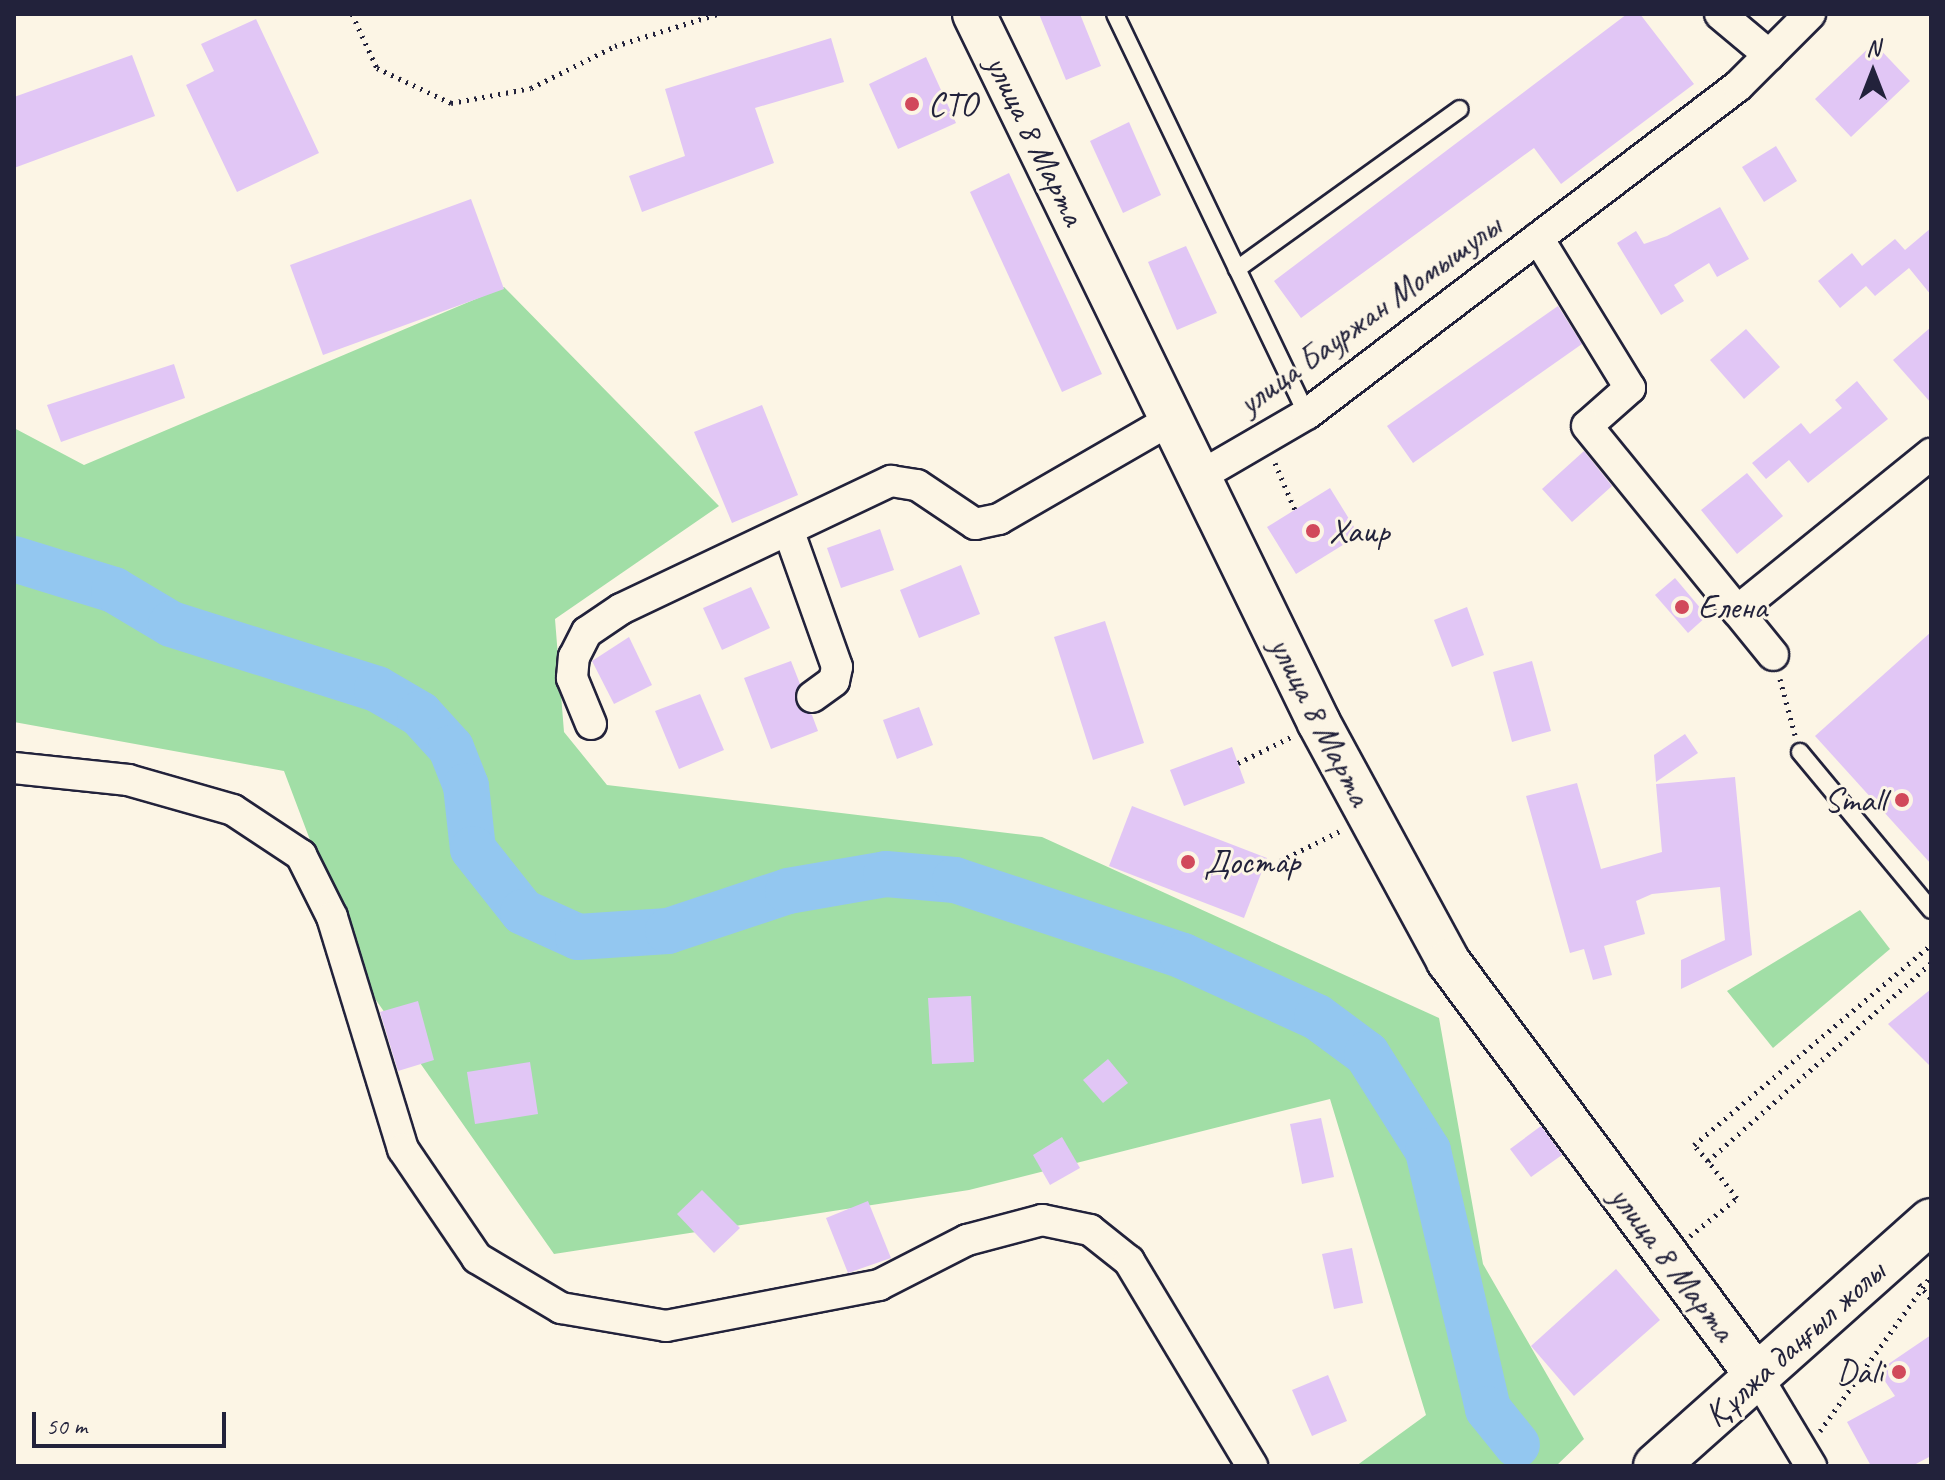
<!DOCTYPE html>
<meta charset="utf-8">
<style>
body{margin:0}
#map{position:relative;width:1945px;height:1480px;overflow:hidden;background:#fcf5e5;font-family:Caveat,sans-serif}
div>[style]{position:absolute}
.green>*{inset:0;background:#a1dea6}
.river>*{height:46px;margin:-23px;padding:0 23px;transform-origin:23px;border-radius:23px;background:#93c7f0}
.building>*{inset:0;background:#e1c6f5}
.path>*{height:5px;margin-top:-2.5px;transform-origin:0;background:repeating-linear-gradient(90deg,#22223b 0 2px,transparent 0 8px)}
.roads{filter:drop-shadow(2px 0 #22223b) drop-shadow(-2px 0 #22223b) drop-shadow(0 2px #22223b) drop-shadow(0 -2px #22223b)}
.lane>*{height:16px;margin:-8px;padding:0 8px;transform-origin:8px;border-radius:8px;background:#fcf5e5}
.street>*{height:30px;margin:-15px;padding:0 15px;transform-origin:15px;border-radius:15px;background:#fcf5e5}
.secondary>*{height:42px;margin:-21px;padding:0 21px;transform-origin:21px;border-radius:21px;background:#fcf5e5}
.primary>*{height:44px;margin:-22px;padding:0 22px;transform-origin:22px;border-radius:22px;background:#fcf5e5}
.dots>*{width:22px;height:22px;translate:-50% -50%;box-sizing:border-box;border:4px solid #fcf5e5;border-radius:50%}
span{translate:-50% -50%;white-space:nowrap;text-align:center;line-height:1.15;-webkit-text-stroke:6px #fcf5e5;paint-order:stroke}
.poi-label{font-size:34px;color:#22223b}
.left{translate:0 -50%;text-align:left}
.right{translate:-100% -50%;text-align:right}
.street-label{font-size:34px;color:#22223b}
.frame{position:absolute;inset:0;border:16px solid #22223b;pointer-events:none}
.north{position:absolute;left:1833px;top:32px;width:80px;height:80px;-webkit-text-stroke:6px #fcf5e5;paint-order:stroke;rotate:0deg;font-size:22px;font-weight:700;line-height:32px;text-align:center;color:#22223b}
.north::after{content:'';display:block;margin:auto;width:28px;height:36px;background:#22223b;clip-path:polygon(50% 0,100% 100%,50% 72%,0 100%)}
.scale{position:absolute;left:32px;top:1412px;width:194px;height:36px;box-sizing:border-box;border:4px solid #22223b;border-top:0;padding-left:10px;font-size:24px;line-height:28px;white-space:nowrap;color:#22223b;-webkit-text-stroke:6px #fcf5e5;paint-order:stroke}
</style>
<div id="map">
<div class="green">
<i style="clip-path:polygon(504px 287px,719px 506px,555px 619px,564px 732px,607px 785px,1042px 837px,1439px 1018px,1483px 1264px,1584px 1439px,1556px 1466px,1356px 1466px,1426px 1415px,1330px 1099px,969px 1190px,554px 1254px,364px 983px,284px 771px,14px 722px,14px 428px,84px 465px)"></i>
<i style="clip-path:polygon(1860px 910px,1890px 949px,1773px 1048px,1727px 991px)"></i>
</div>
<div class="river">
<i style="left:14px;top:559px;width:105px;rotate:17.2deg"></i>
<i style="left:114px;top:590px;width:66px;rotate:30.8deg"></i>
<i style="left:171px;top:624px;width:216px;rotate:17.5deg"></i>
<i style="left:377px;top:689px;width:50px;rotate:30.2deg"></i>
<i style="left:420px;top:714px;width:46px;rotate:47.6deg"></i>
<i style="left:451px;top:748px;width:41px;rotate:68.5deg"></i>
<i style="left:466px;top:786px;width:63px;rotate:83.7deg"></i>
<i style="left:473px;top:849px;width:80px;rotate:51.6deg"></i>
<i style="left:523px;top:912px;width:60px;rotate:24.4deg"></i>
<i style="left:578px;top:937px;width:90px;rotate:-3.8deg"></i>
<i style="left:668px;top:931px;width:126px;rotate:-18.4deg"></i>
<i style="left:788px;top:891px;width:99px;rotate:-9.8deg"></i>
<i style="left:886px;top:874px;width:69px;rotate:5deg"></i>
<i style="left:955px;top:880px;width:240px;rotate:18.4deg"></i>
<i style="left:1183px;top:956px;width:147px;rotate:24.5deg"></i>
<i style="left:1317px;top:1017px;width:62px;rotate:36.5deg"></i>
<i style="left:1367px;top:1054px;width:115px;rotate:57.8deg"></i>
<i style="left:1428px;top:1151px;width:265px;rotate:76.9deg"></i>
<i style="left:1488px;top:1409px;width:46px;rotate:51.1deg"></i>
</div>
<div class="building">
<i style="clip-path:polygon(1039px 14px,1080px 14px,1101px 66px,1066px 80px)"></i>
<i style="clip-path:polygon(1627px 14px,1640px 14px,1694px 84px,1561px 184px,1534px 148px,1301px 318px,1274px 281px)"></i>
<i style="clip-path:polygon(256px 19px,319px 153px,237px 192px,186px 85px,214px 71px,201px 44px)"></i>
<i style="clip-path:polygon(831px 38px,844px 82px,755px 108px,774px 163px,642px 212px,629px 176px,685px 156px,665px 89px)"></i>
<i style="clip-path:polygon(1874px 43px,1910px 81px,1851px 137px,1815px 99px)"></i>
<i style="clip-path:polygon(132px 55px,155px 116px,14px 168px,14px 97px)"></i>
<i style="clip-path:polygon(926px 57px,956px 123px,898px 149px,869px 84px)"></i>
<i style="clip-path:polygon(1129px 122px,1161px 195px,1123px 213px,1090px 141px)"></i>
<i style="clip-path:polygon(1776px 146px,1797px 181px,1764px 202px,1742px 167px)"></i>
<i style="clip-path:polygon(1009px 173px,1102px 374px,1062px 392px,970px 192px)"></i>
<i style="clip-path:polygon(471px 199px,504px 289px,323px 355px,290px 265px)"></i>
<i style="clip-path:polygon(1720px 207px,1749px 259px,1717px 277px,1709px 263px,1674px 285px,1684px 301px,1661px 315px,1617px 243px,1636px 231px,1644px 244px,1667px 236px)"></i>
<i style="clip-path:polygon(1931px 228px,1931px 295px,1909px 268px,1875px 296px,1866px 286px,1840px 308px,1818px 281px,1852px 253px,1862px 266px,1895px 239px,1905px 250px)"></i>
<i style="clip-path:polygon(1186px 246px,1217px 313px,1177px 330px,1148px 262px)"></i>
<i style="clip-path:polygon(1558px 306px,1582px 344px,1413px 463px,1387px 426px)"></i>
<i style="clip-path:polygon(1931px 327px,1931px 403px,1893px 360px)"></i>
<i style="clip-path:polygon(1746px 329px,1780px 367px,1744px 399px,1710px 360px)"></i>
<i style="clip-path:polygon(174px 364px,185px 398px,61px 442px,47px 405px)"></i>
<i style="clip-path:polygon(1857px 381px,1888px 419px,1808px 483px,1789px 460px,1766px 479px,1752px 463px,1801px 423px,1810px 434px,1842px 408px,1835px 400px)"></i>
<i style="clip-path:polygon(762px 405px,798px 495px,732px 523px,694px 432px)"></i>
<i style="clip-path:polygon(1584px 451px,1612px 486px,1572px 522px,1542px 489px)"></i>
<i style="clip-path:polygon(1747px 473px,1783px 516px,1737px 554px,1701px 510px)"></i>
<i style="clip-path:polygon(1330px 488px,1359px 535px,1296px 574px,1267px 527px)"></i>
<i style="clip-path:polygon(880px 529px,894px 570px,841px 588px,827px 548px)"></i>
<i style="clip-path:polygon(961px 565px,980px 614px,919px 638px,900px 590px)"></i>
<i style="clip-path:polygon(1675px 578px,1707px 616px,1688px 633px,1655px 595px)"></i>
<i style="clip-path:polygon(751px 587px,770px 628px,722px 650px,703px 608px)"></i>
<i style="clip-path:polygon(1467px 607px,1484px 655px,1452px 667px,1434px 620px)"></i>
<i style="clip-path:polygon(1105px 621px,1144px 743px,1093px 760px,1054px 637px)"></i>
<i style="clip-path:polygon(1931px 632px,1931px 864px,1815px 736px)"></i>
<i style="clip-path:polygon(629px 637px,652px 685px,614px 704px,592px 661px)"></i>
<i style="clip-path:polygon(791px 661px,800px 684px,797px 707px,812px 715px,818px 731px,771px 749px,744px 678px)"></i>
<i style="clip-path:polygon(1532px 661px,1551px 731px,1512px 742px,1493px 672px)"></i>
<i style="clip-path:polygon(700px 694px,724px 750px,679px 769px,655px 711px)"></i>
<i style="clip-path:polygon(919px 707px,933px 745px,897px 759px,883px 720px)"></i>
<i style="clip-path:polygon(1685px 734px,1698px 753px,1656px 782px,1654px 755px)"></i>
<i style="clip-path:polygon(1232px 747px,1245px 783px,1184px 806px,1170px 770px)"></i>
<i style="clip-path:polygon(1735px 777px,1752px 955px,1681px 989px,1681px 960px,1725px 940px,1720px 887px,1652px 894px,1636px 901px,1645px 934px,1604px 946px,1612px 975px,1593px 980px,1584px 949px,1570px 953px,1526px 796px,1577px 783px,1601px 869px,1662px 852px,1656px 784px)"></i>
<i style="clip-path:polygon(1132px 806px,1267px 858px,1244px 918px,1109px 866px)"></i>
<i style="clip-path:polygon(1931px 989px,1931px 1067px,1888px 1024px)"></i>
<i style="clip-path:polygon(971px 996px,974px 1062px,932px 1064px,928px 998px)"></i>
<i style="clip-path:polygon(418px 1001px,434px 1060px,398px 1071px,380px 1012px)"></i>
<i style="clip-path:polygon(1108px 1059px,1128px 1083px,1103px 1103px,1083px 1080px)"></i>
<i style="clip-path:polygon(530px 1062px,538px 1114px,475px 1124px,467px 1072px)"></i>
<i style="clip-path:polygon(1321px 1118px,1334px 1177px,1302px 1184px,1290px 1124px)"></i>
<i style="clip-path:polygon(1541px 1126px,1562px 1155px,1531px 1177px,1510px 1149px)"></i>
<i style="clip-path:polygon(1062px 1137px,1080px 1168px,1050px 1185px,1033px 1155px)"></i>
<i style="clip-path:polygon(702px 1190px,740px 1228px,714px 1253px,677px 1214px)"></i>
<i style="clip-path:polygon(868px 1201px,891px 1258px,848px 1273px,826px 1218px)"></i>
<i style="clip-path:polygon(1352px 1248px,1363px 1303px,1334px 1309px,1322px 1254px)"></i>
<i style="clip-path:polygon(1616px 1269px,1660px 1320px,1574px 1396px,1531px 1346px)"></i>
<i style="clip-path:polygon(1931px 1335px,1931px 1456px,1912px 1466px,1871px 1466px,1847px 1422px,1895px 1396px,1878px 1371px)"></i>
<i style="clip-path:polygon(1328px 1375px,1347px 1421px,1312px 1436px,1292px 1390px)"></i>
</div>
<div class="path">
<i style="left:352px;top:14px;width:60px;rotate:65.2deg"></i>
<i style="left:377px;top:68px;width:82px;rotate:25.3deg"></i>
<i style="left:451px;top:103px;width:81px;rotate:-10.6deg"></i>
<i style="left:531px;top:88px;width:94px;rotate:-26.6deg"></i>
<i style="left:615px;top:46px;width:107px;rotate:-17.4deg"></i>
<i style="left:1275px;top:463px;width:51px;rotate:66.9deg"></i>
<i style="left:1780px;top:679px;width:58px;rotate:75deg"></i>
<i style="left:1238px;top:763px;width:59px;rotate:-26.1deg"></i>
<i style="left:1280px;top:861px;width:67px;rotate:-26.6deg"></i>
<i style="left:1708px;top:1161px;width:21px;rotate:-131deg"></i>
<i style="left:1694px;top:1145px;width:310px;rotate:-40.2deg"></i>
<i style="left:1690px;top:1236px;width:60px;rotate:-39deg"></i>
<i style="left:1737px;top:1198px;width:47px;rotate:-128.1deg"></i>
<i style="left:1708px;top:1161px;width:298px;rotate:-41.6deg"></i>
<i style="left:1919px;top:1284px;width:19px;rotate:51deg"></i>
<i style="left:1820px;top:1431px;width:191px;rotate:-54.4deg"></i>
</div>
<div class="roads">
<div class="lane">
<i style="left:1115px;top:14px;width:444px;rotate:64.4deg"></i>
<i style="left:1237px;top:269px;width:274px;rotate:-35.7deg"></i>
<i style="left:1800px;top:752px;width:205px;rotate:50.3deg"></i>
</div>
<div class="street">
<i style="left:1720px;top:14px;width:64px;rotate:39.9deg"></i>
<i style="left:1538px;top:238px;width:176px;rotate:58.5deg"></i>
<i style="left:1630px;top:388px;width:57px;rotate:138.5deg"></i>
<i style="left:1587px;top:426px;width:295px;rotate:50.9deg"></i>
<i style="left:1202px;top:475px;width:121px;rotate:-30.2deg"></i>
<i style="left:1307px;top:414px;width:542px;rotate:-37.27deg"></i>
<i style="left:1738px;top:86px;width:102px;rotate:-45deg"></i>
<i style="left:789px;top:532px;width:143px;rotate:70.4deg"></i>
<i style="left:837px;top:667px;width:14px;rotate:102deg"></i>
<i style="left:834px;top:681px;width:27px;rotate:144deg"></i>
<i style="left:1737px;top:611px;width:250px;rotate:-39deg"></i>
<i style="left:591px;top:724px;width:50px;rotate:-112.4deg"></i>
<i style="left:572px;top:678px;width:21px;rotate:-85deg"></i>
<i style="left:574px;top:657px;width:28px;rotate:-63deg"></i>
<i style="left:587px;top:632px;width:41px;rotate:-34.1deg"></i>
<i style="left:621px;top:609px;width:299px;rotate:-25.4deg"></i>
<i style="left:891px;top:481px;width:26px;rotate:9deg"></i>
<i style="left:917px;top:485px;width:70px;rotate:33.9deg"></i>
<i style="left:975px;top:524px;width:25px;rotate:-12deg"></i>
<i style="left:999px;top:519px;width:202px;rotate:-30deg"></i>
<i style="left:14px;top:768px;width:115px;rotate:6deg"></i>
<i style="left:128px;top:780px;width:109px;rotate:15.9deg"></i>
<i style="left:233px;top:810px;width:82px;rotate:33.5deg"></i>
<i style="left:301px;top:855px;width:69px;rotate:63.4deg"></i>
<i style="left:332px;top:917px;width:243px;rotate:73deg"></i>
<i style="left:403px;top:1149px;width:132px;rotate:55.8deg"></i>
<i style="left:477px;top:1258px;width:98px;rotate:30.8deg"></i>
<i style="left:561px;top:1308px;width:107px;rotate:9.7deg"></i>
<i style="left:666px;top:1326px;width:217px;rotate:-10.9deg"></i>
<i style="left:879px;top:1285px;width:99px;rotate:-27.1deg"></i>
<i style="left:967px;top:1240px;width:78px;rotate:-14.9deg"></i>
<i style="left:1042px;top:1220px;width:49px;rotate:11.8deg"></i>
<i style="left:1090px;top:1230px;width:50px;rotate:38.5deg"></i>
<i style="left:1129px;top:1261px;width:239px;rotate:59deg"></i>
<i style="left:1757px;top:1376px;width:105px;rotate:59deg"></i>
</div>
<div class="secondary">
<i style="left:974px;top:14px;width:788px;rotate:64.05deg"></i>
<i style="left:1319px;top:723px;width:271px;rotate:61.5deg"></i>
<i style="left:1448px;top:961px;width:517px;rotate:53.33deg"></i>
</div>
<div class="primary">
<i style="left:1656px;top:1466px;width:368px;rotate:-41.7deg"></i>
</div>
</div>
<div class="dots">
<i style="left:912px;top:104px;background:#d1495b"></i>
<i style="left:1313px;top:531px;background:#d1495b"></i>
<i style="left:1682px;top:607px;background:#d1495b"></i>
<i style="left:1902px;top:800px;background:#d1495b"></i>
<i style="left:1188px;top:862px;background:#d1495b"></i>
<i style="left:1899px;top:1372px;background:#d1495b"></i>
</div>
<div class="poi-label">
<span class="left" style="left:928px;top:104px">СТО</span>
<span class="left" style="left:1329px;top:531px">Хаир</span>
<span class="left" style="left:1698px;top:607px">Елена</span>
<span class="right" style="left:1886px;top:800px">Small</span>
<span class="left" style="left:1204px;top:862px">Достар</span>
<span class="right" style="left:1883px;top:1372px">Dali</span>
</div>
<div class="street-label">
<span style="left:1036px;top:140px;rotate:64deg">улица 8 Марта</span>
<span style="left:1369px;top:314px;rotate:-36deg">улица Бауржан Момышулы</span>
<span style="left:1321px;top:721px;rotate:63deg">улица 8 Марта</span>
<span style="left:1673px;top:1263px;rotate:53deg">улица 8 Марта</span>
<span style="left:1794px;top:1343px;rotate:-42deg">Құлжа даңғыл жолы</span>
</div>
<div class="frame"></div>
<div class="north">N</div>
<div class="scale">50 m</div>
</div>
